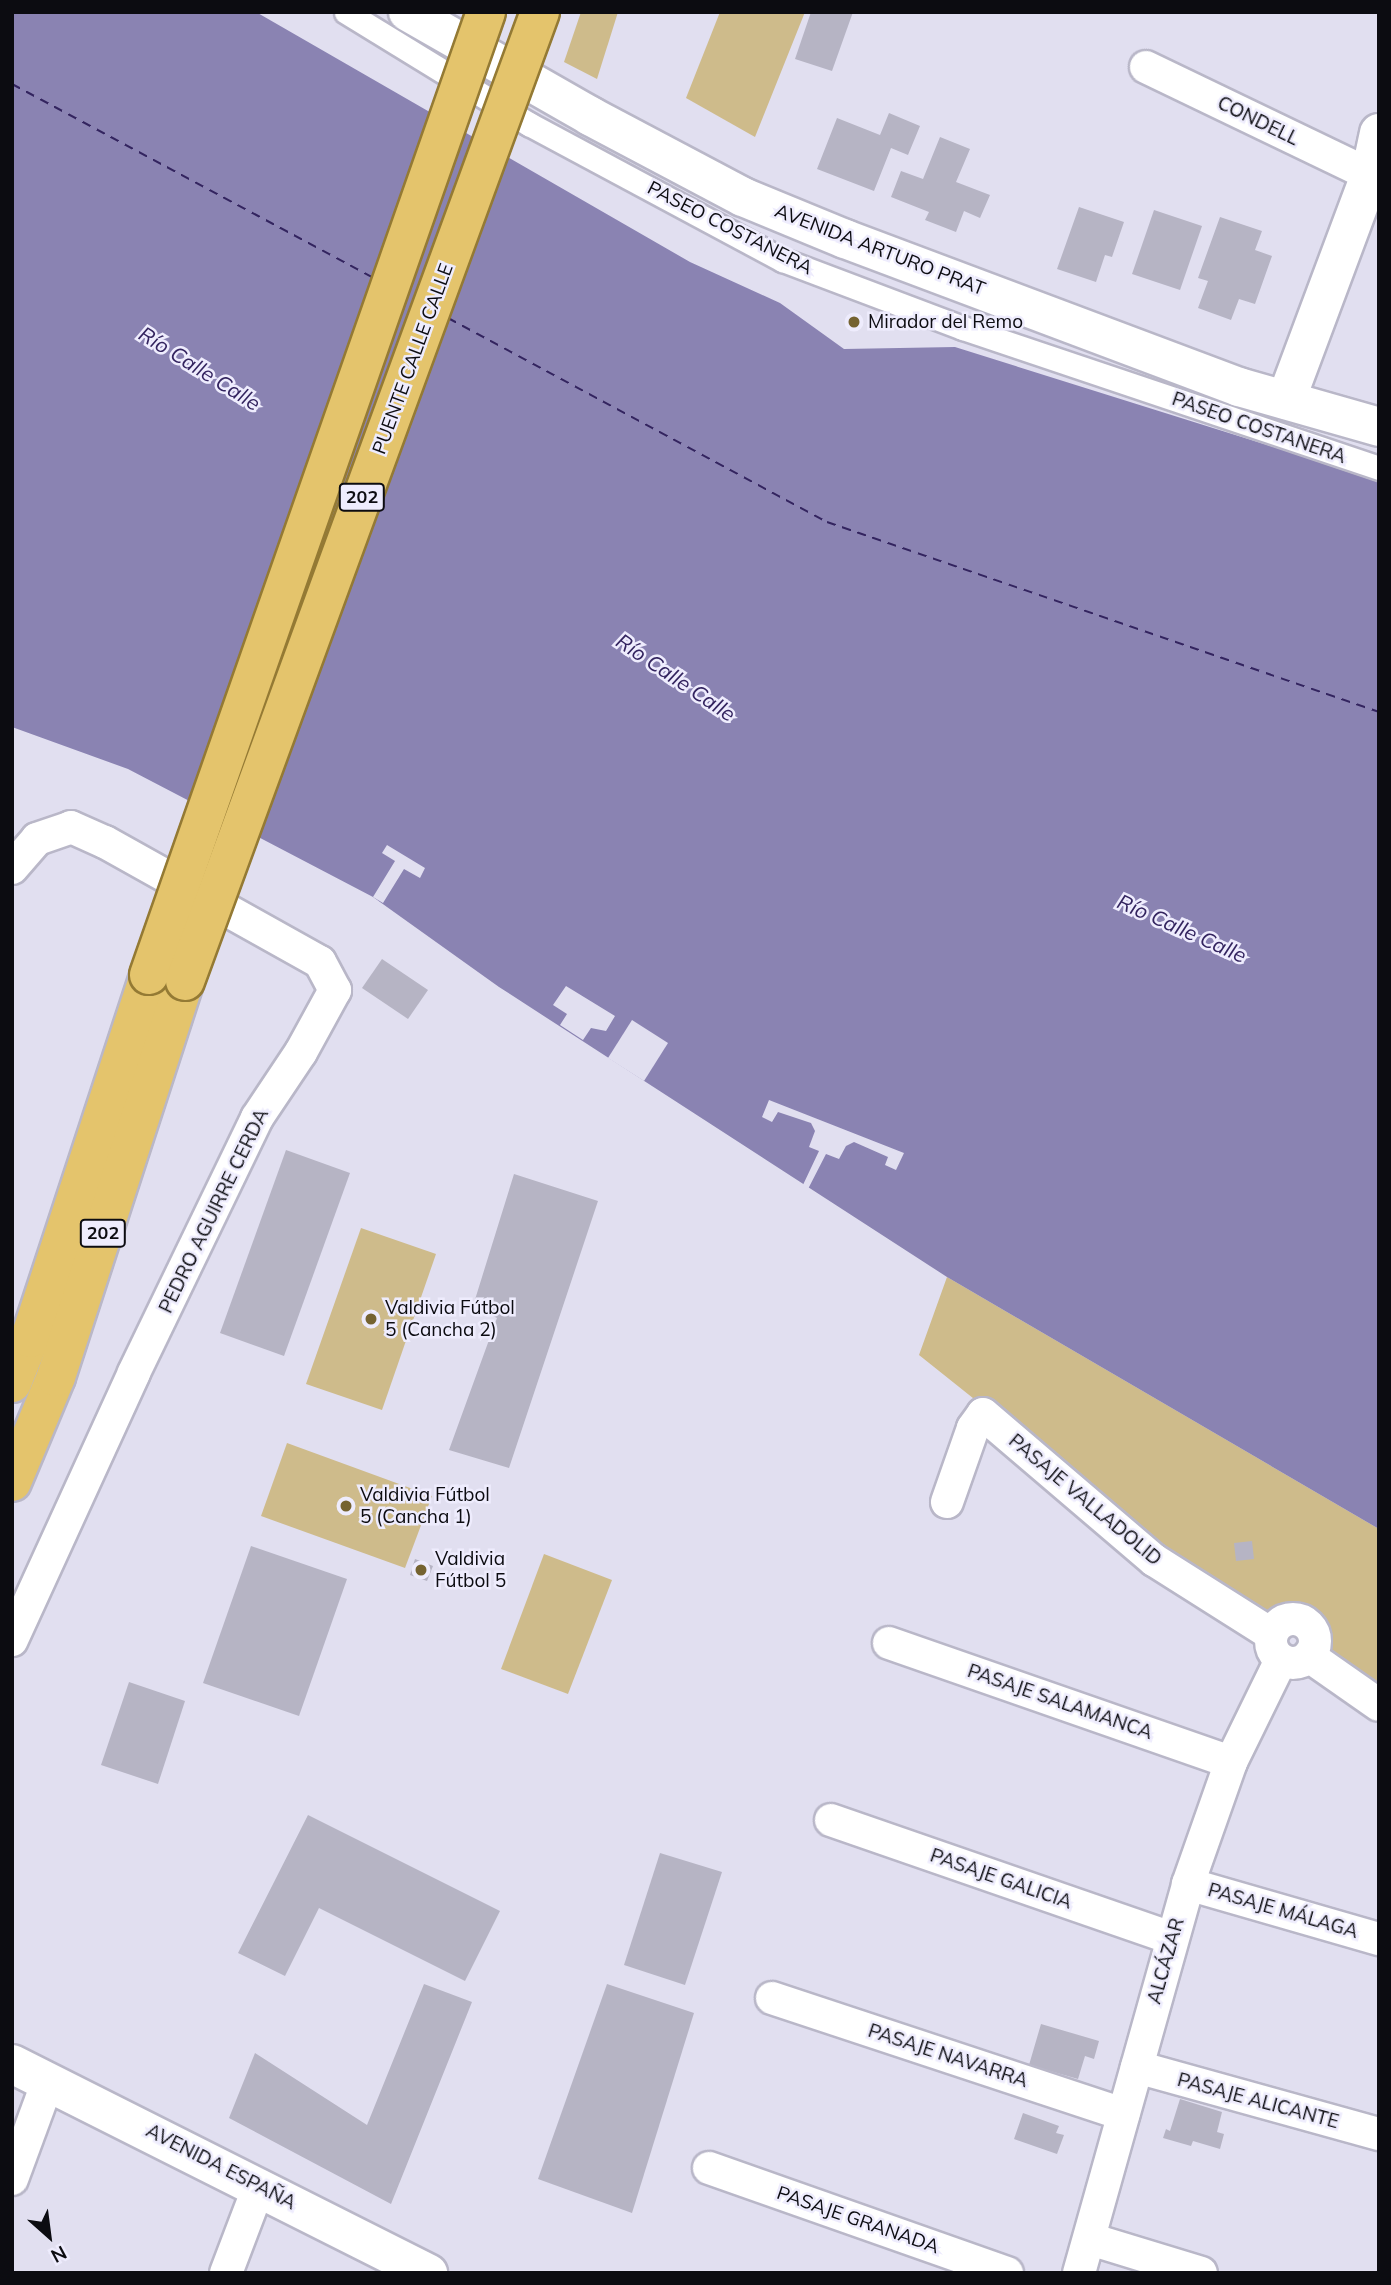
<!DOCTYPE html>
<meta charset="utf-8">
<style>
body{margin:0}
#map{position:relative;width:1391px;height:2285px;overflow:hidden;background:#e1dff0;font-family:Mulish,sans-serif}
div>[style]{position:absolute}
.green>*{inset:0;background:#cebb8b}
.water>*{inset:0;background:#8a83b2}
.pier>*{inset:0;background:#e1dff0}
.ferry>*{height:2px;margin-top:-1px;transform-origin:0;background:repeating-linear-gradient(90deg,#33245f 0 9px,transparent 0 16px)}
.building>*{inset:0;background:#b6b4c4}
.roads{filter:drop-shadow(2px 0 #b9b7c8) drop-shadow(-2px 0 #b9b7c8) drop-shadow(0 2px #b9b7c8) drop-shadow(0 -2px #b9b7c8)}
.pedestrian>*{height:23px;margin:-11.5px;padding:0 11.5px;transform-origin:11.5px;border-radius:11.5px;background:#fff}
.minor>*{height:32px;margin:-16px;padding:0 16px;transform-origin:16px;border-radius:16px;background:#fff}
.minor>.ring{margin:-16px;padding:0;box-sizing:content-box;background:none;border:32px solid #fff;border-radius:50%}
.secondary>*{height:38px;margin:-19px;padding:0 19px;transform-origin:19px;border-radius:19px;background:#fff}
.trunk>*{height:38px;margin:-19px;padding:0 19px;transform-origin:19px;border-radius:19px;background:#e4c46c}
.bridges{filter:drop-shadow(2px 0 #947a34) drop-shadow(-2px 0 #947a34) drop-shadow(0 2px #947a34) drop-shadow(0 -2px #947a34)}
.trunk-bridge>*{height:38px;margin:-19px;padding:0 19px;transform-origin:19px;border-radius:19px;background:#e4c46c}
.dots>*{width:19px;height:19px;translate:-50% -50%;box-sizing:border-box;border:4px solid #eeecfd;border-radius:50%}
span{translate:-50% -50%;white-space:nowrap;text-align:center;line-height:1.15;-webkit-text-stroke:5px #eeecfd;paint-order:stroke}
.shield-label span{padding:2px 5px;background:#eeecfd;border:2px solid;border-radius:5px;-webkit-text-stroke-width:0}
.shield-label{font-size:18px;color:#0c0c11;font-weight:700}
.street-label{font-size:19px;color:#0c0c11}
.poi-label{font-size:19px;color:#0c0c11}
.left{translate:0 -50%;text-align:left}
.water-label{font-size:21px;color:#33245f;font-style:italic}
.frame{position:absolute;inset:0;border:14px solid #0c0c11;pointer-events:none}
.north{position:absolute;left:14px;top:2201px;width:70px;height:70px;-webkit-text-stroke:5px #eeecfd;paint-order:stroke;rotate:152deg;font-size:19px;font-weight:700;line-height:28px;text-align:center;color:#0c0c11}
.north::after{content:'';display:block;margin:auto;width:24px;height:32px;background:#0c0c11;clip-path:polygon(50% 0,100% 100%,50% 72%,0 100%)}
</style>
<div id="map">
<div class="green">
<i style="clip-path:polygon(581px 12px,618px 12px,597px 79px,564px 62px)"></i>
<i style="clip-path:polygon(720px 12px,805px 12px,755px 137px,686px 98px)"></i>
<i style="clip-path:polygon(361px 1228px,436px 1254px,382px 1410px,306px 1384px)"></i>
<i style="clip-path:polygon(947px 1277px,1379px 1529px,1379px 1689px,1324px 1648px,1314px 1618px,1296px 1608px,1282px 1615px,1260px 1616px,1180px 1563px,919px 1355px)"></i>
<i style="clip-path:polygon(287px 1443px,432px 1496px,405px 1568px,261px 1516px)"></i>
<i style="clip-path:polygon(544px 1554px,612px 1580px,568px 1694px,501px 1669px)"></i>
</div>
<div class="water">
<i style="clip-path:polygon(12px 12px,256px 12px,690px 262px,780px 303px,844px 349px,955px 347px,1379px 480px,1379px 1529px,947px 1277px,499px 987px,373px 897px,128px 769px,12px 727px)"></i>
</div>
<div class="pier">
<i style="clip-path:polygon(387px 845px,425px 868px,420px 878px,404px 869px,383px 903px,373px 897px,395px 861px,382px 853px)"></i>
<i style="clip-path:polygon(566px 986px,615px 1016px,606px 1031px,591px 1028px,583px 1040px,560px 1025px,567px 1014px,553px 1005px)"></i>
<i style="clip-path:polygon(632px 1020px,668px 1043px,644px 1081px,608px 1058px)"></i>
<i style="clip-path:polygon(769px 1100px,904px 1153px,896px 1170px,885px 1165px,888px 1157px,854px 1142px,846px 1146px,839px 1159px,826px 1154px,807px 1191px,802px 1187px,819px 1151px,809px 1147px,815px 1131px,811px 1123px,778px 1112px,772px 1122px,762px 1117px)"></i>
</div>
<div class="ferry">
<i style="left:12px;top:84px;width:408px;rotate:28.2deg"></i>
<i style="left:448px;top:318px;width:430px;rotate:28.3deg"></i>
<i style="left:827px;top:522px;width:584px;rotate:18.99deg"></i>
</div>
<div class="building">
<i style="clip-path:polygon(811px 12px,853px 12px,832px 71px,795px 59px)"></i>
<i style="clip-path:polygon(889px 113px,920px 126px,908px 155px,891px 148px,874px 191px,817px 169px,837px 118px,880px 135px)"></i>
<i style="clip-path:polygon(940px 137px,970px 149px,956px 182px,990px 195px,980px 218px,964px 211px,956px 232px,925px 220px,929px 212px,891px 197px,901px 171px,923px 179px)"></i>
<i style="clip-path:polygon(1079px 207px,1124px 222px,1112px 257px,1105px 255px,1096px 282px,1057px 269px)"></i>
<i style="clip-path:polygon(1154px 210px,1202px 226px,1180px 290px,1132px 274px)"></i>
<i style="clip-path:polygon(1220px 217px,1262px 231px,1255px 250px,1272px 256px,1255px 304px,1239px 299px,1231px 320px,1198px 308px,1208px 281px,1198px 278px)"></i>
<i style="clip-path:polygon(382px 959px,428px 990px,408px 1019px,362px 988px)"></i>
<i style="clip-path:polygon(286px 1150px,350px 1173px,284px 1356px,220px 1333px)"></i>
<i style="clip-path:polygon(514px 1174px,598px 1201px,509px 1468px,449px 1450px,497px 1318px,473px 1306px)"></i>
<i style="clip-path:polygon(1252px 1541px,1254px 1559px,1236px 1561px,1234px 1543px)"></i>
<i style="clip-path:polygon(251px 1546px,347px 1579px,299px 1716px,203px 1683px)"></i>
<i style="clip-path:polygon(415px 1559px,433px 1566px,427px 1581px,410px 1575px)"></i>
<i style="clip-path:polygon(129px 1682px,185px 1701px,158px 1784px,101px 1765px)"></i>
<i style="clip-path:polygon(308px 1815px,500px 1911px,465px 1981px,319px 1908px,285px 1976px,238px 1953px)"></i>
<i style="clip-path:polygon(660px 1853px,722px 1872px,685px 1985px,624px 1965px)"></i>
<i style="clip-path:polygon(424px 1984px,472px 2002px,391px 2204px,229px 2118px,255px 2053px,367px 2125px)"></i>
<i style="clip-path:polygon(607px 1984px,694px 2013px,632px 2213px,538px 2179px)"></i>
<i style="clip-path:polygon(1041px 2024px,1099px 2041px,1094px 2059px,1085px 2056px,1078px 2079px,1029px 2065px)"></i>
<i style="clip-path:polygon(1180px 2099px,1222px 2112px,1217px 2132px,1224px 2134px,1220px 2149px,1193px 2141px,1191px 2146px,1163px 2138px,1166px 2129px,1170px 2131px)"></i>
<i style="clip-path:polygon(1023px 2113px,1059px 2126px,1056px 2133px,1064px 2135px,1057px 2154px,1014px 2139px)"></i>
</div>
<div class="roads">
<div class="pedestrian">
<i style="left:346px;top:12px;width:215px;rotate:31.5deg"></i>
<i style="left:529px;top:124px;width:288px;rotate:28.2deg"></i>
<i style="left:783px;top:260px;width:192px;rotate:20.7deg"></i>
<i style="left:963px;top:328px;width:439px;rotate:18.6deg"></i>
</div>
<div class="minor">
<i style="left:1146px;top:67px;width:249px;rotate:25.7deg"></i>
<i style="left:12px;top:868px;width:38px;rotate:-49deg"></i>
<i style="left:37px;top:839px;width:36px;rotate:-19deg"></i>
<i style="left:71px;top:827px;width:37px;rotate:24deg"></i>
<i style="left:105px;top:842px;width:246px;rotate:29.2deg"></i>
<i style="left:320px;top:962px;width:32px;rotate:62deg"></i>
<i style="left:335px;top:990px;width:71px;rotate:118.7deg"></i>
<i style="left:301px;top:1052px;width:79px;rotate:123.7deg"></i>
<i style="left:257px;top:1118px;width:283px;rotate:115.8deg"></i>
<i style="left:134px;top:1373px;width:294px;rotate:114.6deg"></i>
<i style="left:947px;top:1502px;width:78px;rotate:-70.6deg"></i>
<i style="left:973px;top:1428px;width:17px;rotate:-54deg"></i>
<i style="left:983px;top:1414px;width:225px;rotate:40.5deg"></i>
<i style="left:1154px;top:1560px;width:138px;rotate:32.3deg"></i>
<i class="ring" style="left:1271px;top:1619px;width:12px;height:12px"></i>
<i style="left:889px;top:1643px;width:362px;rotate:19.2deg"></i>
<i style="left:1309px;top:1656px;width:85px;rotate:35deg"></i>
<i style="left:831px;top:1820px;width:360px;rotate:19.1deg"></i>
<i style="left:1188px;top:1884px;width:199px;rotate:16.1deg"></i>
<i style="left:772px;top:1998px;width:370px;rotate:18.3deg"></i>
<i style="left:1137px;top:2067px;width:251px;rotate:15.5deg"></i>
<i style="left:709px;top:2168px;width:316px;rotate:19.4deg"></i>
<i style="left:12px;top:2179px;width:104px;rotate:-69.8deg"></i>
<i style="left:1090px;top:2239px;width:116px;rotate:17deg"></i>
<i style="left:226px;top:2273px;width:93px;rotate:-69.2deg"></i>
<i style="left:1079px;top:2273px;width:404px;rotate:-74.3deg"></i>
<i style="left:1188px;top:1884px;width:129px;rotate:-70.6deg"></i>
<i style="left:1231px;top:1762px;width:114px;rotate:-63.9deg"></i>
</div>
<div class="secondary">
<i style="left:408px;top:12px;width:210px;rotate:29.7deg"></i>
<i style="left:590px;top:116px;width:173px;rotate:27.9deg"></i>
<i style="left:743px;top:197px;width:110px;rotate:22.4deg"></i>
<i style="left:845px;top:239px;width:421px;rotate:20.6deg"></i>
<i style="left:1239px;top:387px;width:146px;rotate:15.9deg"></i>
<i style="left:1286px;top:400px;width:240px;rotate:-69.5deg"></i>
<i style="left:1370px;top:175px;width:43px;rotate:-77.9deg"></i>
<i style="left:12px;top:2064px;width:466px;rotate:26.7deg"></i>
</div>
<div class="trunk">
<i style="left:12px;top:1383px;width:48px;rotate:-68.2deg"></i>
<i style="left:30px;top:1338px;width:382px;rotate:-71.8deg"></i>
<i style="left:12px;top:1482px;width:114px;rotate:-67.3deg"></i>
<i style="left:56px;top:1377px;width:416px;rotate:-72deg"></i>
</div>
</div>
<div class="bridges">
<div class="trunk-bridge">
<i style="left:149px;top:975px;width:1020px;rotate:-70.71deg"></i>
<i style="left:185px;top:981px;width:1032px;rotate:-69.88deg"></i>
</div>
</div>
<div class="dots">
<i style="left:854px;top:322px;background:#756331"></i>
<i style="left:371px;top:1319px;background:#756331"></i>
<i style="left:346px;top:1506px;background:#756331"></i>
<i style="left:421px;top:1570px;background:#756331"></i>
</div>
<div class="shield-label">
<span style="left:362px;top:497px">202</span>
<span style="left:103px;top:1233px">202</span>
</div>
<div class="street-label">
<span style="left:1258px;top:121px;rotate:26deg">CONDELL</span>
<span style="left:730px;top:228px;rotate:27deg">PASEO COSTANERA</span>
<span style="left:880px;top:250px;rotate:21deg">AVENIDA ARTURO PRAT</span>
<span style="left:413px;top:359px;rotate:-70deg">PUENTE CALLE CALLE</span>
<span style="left:1259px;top:428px;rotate:19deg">PASEO COSTANERA</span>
<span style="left:214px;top:1211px;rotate:-64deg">PEDRO AGUIRRE CERDA</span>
<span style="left:1085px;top:1500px;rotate:40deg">PASAJE VALLADOLID</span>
<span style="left:1060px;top:1702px;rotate:19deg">PASAJE SALAMANCA</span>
<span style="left:1001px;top:1879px;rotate:19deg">PASAJE GALICIA</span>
<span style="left:1283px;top:1911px;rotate:16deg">PASAJE MÁLAGA</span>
<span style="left:1166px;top:1961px;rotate:-74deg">ALCÁZAR</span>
<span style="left:948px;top:2056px;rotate:18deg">PASAJE NAVARRA</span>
<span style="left:1258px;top:2101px;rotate:15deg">PASAJE ALICANTE</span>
<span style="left:221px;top:2167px;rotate:27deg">AVENIDA ESPAÑA</span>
<span style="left:858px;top:2220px;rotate:19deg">PASAJE GRANADA</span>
</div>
<div class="poi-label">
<span class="left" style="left:868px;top:322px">Mirador del Remo</span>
<span class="left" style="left:385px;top:1319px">Valdivia Fútbol<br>5 (Cancha 2)</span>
<span class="left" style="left:360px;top:1506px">Valdivia Fútbol<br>5 (Cancha 1)</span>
<span class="left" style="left:435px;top:1570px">Valdivia<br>Fútbol 5</span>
</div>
<div class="water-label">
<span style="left:200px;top:368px;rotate:32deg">Río Calle Calle</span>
<span style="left:676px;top:677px;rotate:34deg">Río Calle Calle</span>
<span style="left:1182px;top:928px;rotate:24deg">Río Calle Calle</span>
</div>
<div class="frame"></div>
<div class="north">N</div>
</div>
